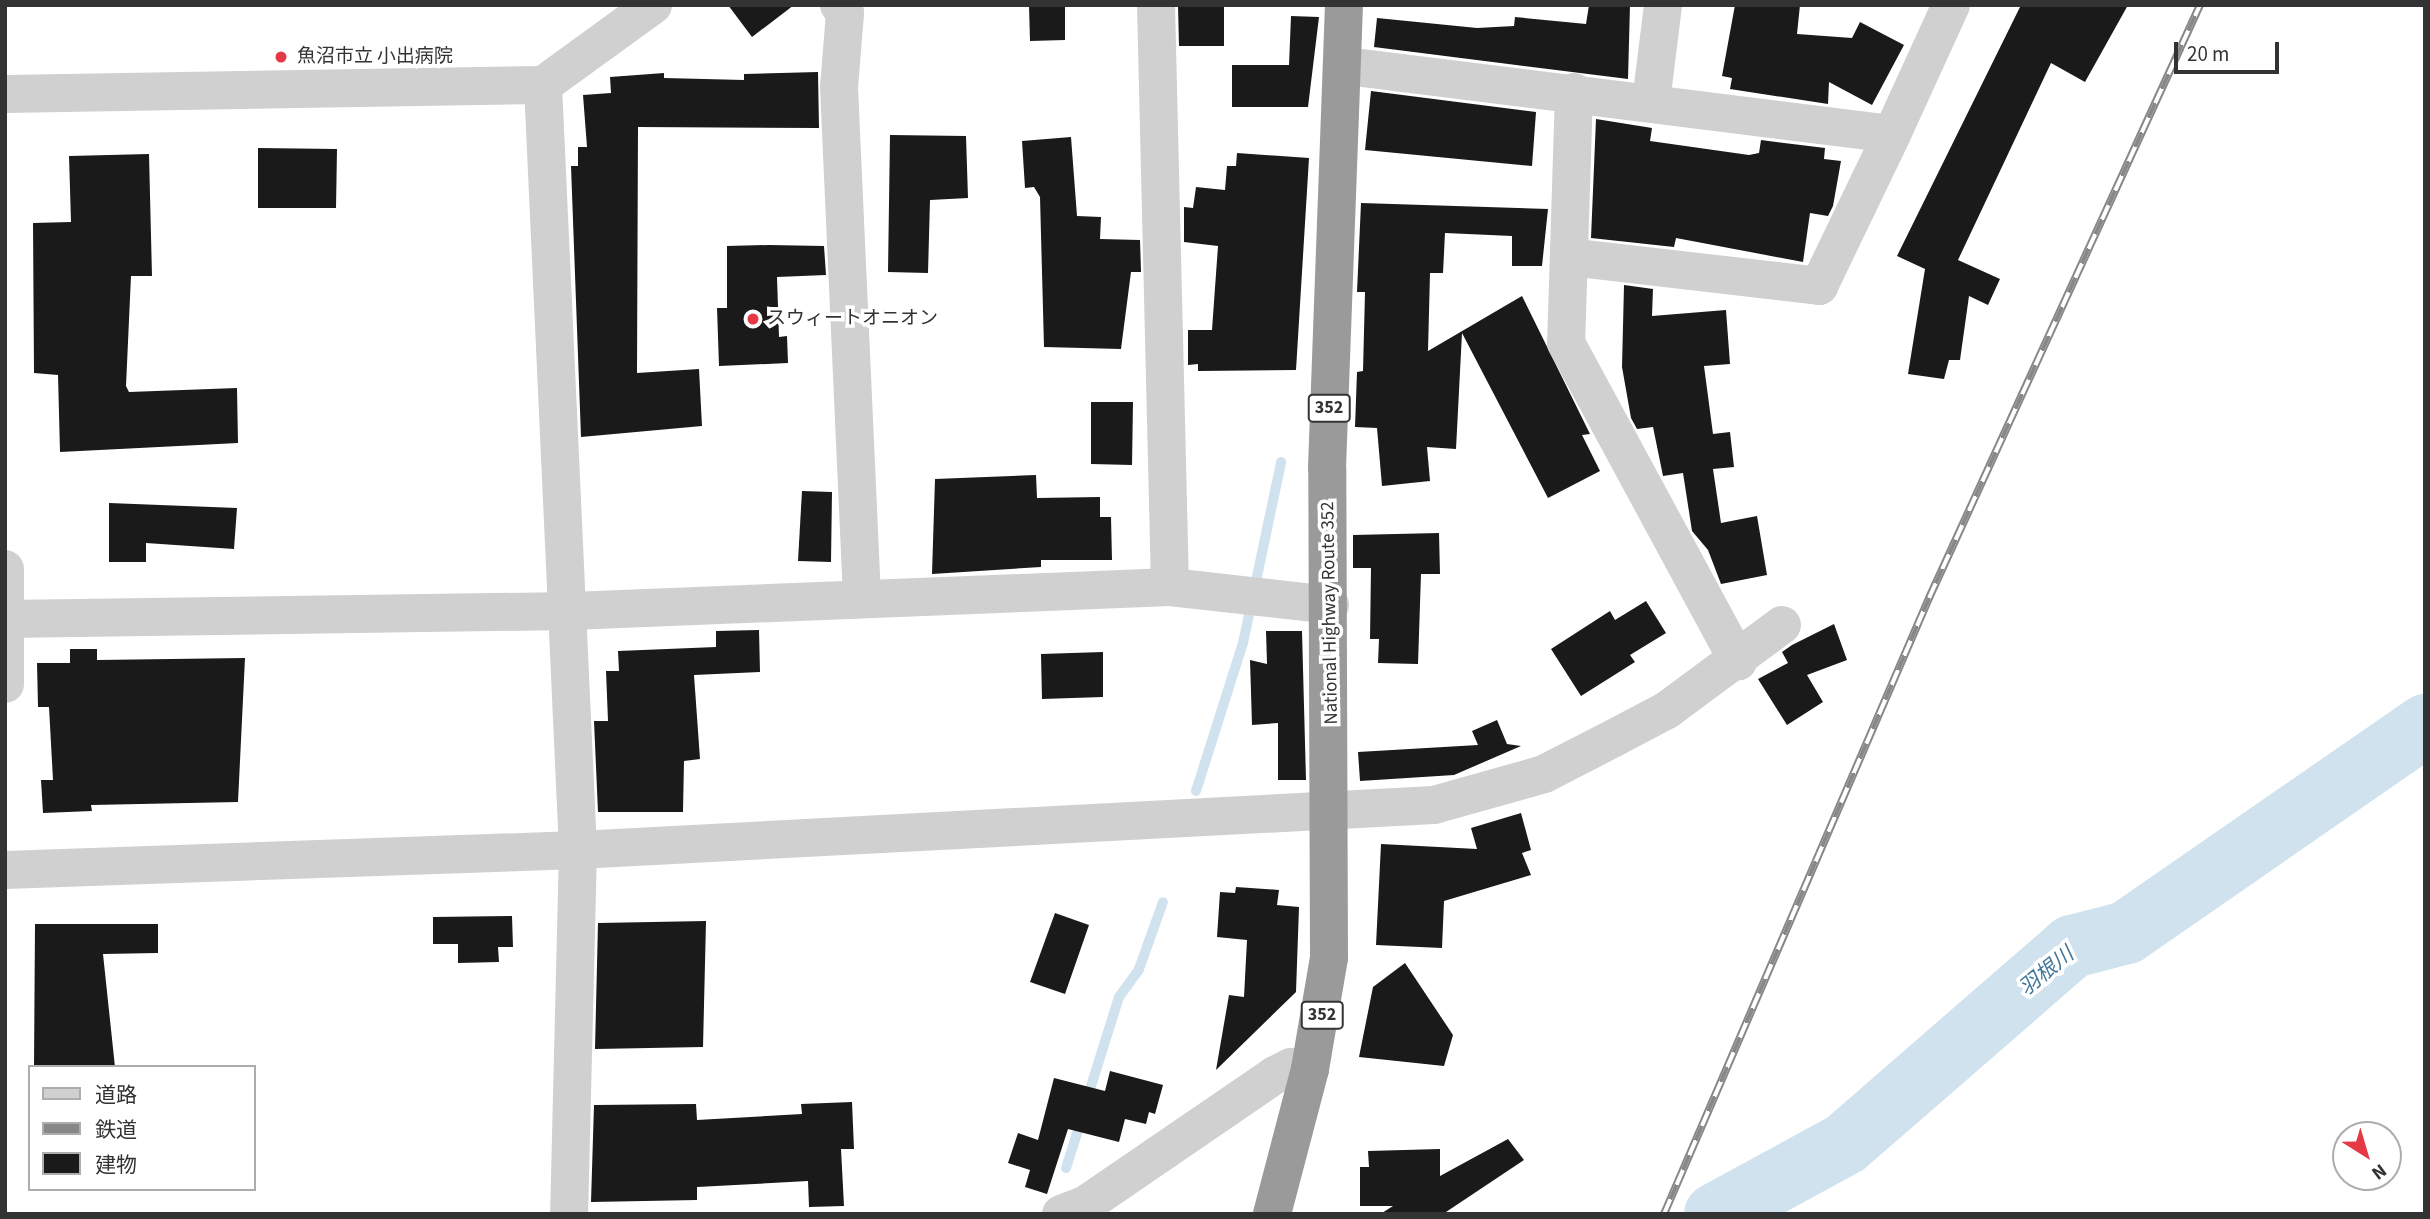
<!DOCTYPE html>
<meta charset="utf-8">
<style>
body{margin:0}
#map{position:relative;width:2430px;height:1219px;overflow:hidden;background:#fff;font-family:"Source Sans 3","Noto Sans JP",sans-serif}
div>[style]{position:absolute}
.stream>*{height:10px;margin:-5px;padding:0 5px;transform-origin:5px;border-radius:5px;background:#cfe2ee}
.river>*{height:63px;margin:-31.5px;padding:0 31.5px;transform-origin:31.5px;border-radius:31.5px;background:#cfe2ee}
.building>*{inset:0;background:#1a1a1a}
.minor>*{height:38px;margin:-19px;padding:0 19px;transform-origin:19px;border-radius:19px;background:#d0d0d0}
.highway>*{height:38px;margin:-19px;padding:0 19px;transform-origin:19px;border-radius:19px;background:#9a9a9a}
.rail>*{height:8px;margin-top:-4px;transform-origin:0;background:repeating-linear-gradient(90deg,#fff 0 16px,#888 0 32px);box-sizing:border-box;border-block:2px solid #888}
.dots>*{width:19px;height:19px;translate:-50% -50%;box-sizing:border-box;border:4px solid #fff;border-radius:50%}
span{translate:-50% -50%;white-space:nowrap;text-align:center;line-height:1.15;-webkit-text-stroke:7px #fff;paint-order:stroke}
.shield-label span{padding:2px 5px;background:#fff;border:2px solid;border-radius:5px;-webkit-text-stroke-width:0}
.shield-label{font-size:18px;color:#333;font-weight:700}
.poi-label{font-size:19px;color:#333}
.left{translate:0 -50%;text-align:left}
.street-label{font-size:19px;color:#333}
.water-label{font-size:21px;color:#3f7597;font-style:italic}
.frame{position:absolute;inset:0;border:7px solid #333;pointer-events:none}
.legend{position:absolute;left:28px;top:1065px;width:228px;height:126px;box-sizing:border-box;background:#fff;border:2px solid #adadad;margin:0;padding:9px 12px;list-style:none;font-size:21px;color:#333}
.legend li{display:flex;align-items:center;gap:14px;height:35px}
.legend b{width:35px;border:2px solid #adadad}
.north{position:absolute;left:2332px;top:1121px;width:70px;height:70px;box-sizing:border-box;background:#fff;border:2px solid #adadad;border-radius:50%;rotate:143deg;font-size:19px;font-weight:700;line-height:28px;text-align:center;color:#333}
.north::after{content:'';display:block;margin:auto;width:24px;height:32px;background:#e63946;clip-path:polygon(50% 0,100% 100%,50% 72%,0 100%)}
.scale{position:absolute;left:2174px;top:42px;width:105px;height:32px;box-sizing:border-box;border:4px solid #333;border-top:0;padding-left:9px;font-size:21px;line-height:24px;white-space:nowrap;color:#333;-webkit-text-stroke:5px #fff;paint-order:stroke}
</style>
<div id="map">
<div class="stream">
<i style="left:1196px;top:791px;width:155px;rotate:-72.4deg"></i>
<i style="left:1243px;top:643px;width:185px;rotate:-78.1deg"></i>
<i style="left:1087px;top:1099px;width:107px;rotate:-72.6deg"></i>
<i style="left:1119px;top:997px;width:34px;rotate:-54deg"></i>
<i style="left:1139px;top:969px;width:71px;rotate:-70.3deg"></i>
<i style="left:1066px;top:1168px;width:52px;rotate:-72.3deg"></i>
</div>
<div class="river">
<i style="left:1715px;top:1214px;width:148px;rotate:-28.6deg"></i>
<i style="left:1845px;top:1143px;width:301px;rotate:-41deg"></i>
<i style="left:2072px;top:946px;width:56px;rotate:-14.5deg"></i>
<i style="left:2126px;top:932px;width:364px;rotate:-34.7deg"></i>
</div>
<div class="building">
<i style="clip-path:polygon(728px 5px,794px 5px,752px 37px)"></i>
<i style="clip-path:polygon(1029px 5px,1065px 5px,1065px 40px,1030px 41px)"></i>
<i style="clip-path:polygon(1178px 5px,1224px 5px,1224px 46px,1179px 46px)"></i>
<i style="clip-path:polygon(1589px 5px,1630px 5px,1628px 79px,1374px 47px,1377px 18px,1477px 28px,1514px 26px,1515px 17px,1586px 24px)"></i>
<i style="clip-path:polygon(1735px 5px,1800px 5px,1797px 34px,1852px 38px,1860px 22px,1904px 45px,1872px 105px,1829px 82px,1828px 104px,1730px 89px,1732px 78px,1722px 76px)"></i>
<i style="clip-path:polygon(2021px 5px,2128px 5px,2085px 82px,2051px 63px,1958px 260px,2000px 279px,1988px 305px,1969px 296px,1960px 360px,1949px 360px,1944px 379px,1908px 374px,1925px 269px,1897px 256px)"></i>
<i style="clip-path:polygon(1291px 16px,1319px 17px,1308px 107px,1232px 107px,1232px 65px,1289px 65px)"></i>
<i style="clip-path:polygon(818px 72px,819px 128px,638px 127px,637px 373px,699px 369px,702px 426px,581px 437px,571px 166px,578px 166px,578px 147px,587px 147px,583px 95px,611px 93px,610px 77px,664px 73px,664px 78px,744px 80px,744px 74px)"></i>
<i style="clip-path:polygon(1371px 91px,1536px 112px,1532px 166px,1365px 150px)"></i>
<i style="clip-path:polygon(1596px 119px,1652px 128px,1650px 141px,1749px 155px,1759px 153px,1761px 140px,1825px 148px,1824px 159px,1841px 161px,1833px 206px,1828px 216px,1810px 213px,1803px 262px,1676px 238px,1674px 247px,1591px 238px)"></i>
<i style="clip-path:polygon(890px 135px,966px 136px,968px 198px,930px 200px,928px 273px,888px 272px)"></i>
<i style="clip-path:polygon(1071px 137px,1077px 216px,1101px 217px,1100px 239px,1140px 240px,1141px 272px,1131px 272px,1121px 349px,1044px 347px,1040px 197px,1034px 187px,1025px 188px,1022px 141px)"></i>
<i style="clip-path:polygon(258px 148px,337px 149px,336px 208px,258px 208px)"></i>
<i style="clip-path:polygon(1237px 153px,1309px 158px,1296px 370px,1198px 371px,1198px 364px,1188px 365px,1188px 330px,1212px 330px,1218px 246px,1184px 242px,1184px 207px,1193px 208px,1196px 187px,1225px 190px,1227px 166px,1236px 166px)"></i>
<i style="clip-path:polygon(149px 154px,152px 276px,131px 276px,126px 386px,129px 392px,237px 388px,238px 443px,60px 452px,58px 375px,34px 373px,33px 223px,71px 222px,69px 156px)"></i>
<i style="clip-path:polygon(1361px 203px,1548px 209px,1542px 266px,1512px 266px,1512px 236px,1445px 233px,1443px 273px,1430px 273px,1428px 351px,1522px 296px,1590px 434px,1582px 435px,1600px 471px,1548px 498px,1462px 333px,1456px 449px,1427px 447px,1430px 481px,1382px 486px,1377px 428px,1355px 427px,1357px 372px,1363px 371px,1365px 292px,1357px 292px)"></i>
<i style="clip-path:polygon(769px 245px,824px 246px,826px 275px,777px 277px,779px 337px,787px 336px,788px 363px,719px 366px,717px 308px,727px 308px,727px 246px)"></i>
<i style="clip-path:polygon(1624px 285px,1653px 289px,1652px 316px,1726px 310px,1730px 364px,1704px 366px,1713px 434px,1730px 432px,1734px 467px,1713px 469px,1721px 523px,1757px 516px,1767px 575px,1721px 584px,1708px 550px,1692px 531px,1683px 473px,1663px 476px,1653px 427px,1637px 429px,1631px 418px,1622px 367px)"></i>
<i style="clip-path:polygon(1091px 402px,1133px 402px,1132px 465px,1091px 464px)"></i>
<i style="clip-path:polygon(1036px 475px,1037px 498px,1100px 497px,1100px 517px,1111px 517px,1112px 560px,1041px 560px,1041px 567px,932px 574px,935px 479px)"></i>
<i style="clip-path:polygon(802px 491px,832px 492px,831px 562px,798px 561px)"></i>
<i style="clip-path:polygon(109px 503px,237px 508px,234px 549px,146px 543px,146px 562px,109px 562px)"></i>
<i style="clip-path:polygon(1439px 533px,1440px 574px,1421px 574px,1418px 664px,1378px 663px,1379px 639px,1370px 639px,1371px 568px,1353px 568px,1353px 535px)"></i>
<i style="clip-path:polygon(1646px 601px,1666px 633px,1630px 655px,1635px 662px,1581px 696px,1551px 649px,1610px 611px,1615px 620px)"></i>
<i style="clip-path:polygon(1834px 624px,1847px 660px,1807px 675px,1823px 702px,1787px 725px,1758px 679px,1788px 663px,1782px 652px,1792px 645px)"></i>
<i style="clip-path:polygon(759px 630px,760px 672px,694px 675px,700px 759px,684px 761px,683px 812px,598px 812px,594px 721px,608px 721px,606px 671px,619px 671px,618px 651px,716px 647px,716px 631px)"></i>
<i style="clip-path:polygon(1266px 631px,1302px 631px,1306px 780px,1278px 780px,1278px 723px,1252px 725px,1250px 660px,1267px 664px)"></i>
<i style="clip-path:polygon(70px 649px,97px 649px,97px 660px,245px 658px,238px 802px,91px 805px,92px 811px,43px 813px,41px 780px,53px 780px,49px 707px,38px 707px,37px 663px,70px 663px)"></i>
<i style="clip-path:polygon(1103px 652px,1103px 697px,1042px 699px,1041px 654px)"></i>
<i style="clip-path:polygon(1497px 720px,1507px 744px,1521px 746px,1454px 775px,1360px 781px,1358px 752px,1478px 745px,1472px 731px)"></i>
<i style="clip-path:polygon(1521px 813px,1531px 850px,1522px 853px,1531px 875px,1444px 901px,1442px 948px,1376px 945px,1381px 844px,1477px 849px,1471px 828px)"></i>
<i style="clip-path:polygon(1236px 887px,1279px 890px,1277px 905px,1299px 907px,1296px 992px,1216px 1070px,1229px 995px,1244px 997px,1247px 940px,1217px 937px,1220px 892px,1235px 893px)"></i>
<i style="clip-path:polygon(1055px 913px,1089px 925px,1065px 994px,1030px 982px)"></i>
<i style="clip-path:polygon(512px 916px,513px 947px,498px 947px,499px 962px,458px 963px,458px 944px,433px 944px,433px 917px)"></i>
<i style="clip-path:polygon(706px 921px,703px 1047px,595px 1049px,598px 923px)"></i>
<i style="clip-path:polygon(35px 924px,158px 924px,158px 953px,103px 954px,115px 1067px,34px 1067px)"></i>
<i style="clip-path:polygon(1405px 963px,1453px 1035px,1444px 1066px,1359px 1057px,1373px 987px)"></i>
<i style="clip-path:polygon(1110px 1071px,1163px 1085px,1155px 1114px,1149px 1112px,1146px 1124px,1125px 1119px,1119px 1142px,1068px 1129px,1047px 1194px,1025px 1187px,1030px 1170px,1008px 1163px,1018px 1133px,1038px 1140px,1054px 1078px,1105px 1091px)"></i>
<i style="clip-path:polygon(852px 1102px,854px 1149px,841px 1149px,844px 1206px,809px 1207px,808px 1181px,697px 1187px,697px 1200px,591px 1202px,594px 1105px,696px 1104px,697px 1120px,802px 1114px,801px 1104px)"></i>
<i style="clip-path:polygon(1508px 1139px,1524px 1160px,1446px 1212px,1382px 1213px,1393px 1206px,1360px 1206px,1360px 1167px,1369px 1167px,1368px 1151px,1440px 1149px,1440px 1176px)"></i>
</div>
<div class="minor">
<i style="left:839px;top:5px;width:10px;rotate:53deg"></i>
<i style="left:845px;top:13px;width:74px;rotate:94.6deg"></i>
<i style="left:839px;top:87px;width:511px;rotate:87.42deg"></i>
<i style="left:1156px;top:5px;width:582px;rotate:88.62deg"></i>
<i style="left:1346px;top:66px;width:550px;rotate:7.1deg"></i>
<i style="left:1892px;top:134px;width:142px;rotate:-65.4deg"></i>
<i style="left:543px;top:85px;width:766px;rotate:87.38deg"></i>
<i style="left:578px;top:850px;width:364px;rotate:91.4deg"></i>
<i style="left:1574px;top:92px;width:251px;rotate:91.8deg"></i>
<i style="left:1566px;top:343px;width:362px;rotate:61.6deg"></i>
<i style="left:5px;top:94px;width:538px;rotate:-0.96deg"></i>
<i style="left:543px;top:85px;width:136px;rotate:-36deg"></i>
<i style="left:1651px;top:102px;width:98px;rotate:-82.9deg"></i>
<i style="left:1569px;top:257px;width:252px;rotate:6.6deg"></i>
<i style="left:1819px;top:286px;width:169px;rotate:-64.3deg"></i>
<i style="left:5px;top:569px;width:115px;rotate:90deg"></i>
<i style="left:5px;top:619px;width:566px;rotate:-0.81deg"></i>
<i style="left:571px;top:611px;width:599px;rotate:-2.29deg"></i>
<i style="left:1170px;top:587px;width:161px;rotate:6.4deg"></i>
<i style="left:5px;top:870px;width:573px;rotate:-2deg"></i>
<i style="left:578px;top:850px;width:857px;rotate:-3.01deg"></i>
<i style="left:1434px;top:805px;width:114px;rotate:-15.7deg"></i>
<i style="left:1544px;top:774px;width:79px;rotate:-27.2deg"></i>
<i style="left:1614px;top:738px;width:60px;rotate:-27.8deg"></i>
<i style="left:1667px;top:710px;width:143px;rotate:-36.5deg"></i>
<i style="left:1061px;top:1214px;width:26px;rotate:-21deg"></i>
<i style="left:1085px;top:1205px;width:230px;rotate:-34.4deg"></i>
<i style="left:1275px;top:1075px;width:18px;rotate:-27deg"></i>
<i style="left:1291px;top:1067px;width:19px;rotate:6deg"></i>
</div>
<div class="highway">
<i style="left:1272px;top:1214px;width:150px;rotate:-75.3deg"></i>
<i style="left:1310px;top:1069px;width:113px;rotate:-80.3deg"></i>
<i style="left:1329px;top:958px;width:490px;rotate:-90.2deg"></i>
<i style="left:1327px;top:468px;width:463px;rotate:-87.9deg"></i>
</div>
<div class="rail">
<i style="left:1664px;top:1214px;width:671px;rotate:-66.72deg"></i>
<i style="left:1929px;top:598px;width:652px;rotate:-65.44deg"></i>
</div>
<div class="dots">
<i style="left:281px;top:57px;background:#e63946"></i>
<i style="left:753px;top:319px;background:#e63946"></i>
</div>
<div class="shield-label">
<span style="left:1329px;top:408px">352</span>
<span style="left:1322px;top:1015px">352</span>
</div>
<div class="poi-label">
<span class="left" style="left:297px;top:57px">魚沼市立 小出病院</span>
<span class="left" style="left:767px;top:319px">スウィートオニオン</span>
</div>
<div class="street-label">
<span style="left:1330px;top:613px;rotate:-91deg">National Highway Route 352</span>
</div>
<div class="water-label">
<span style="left:2046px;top:971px;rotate:-39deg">羽根川</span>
</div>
<div class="frame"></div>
<ul class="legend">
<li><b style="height:9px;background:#d0d0d0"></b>道路</li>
<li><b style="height:9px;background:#888"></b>鉄道</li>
<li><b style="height:19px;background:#1a1a1a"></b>建物</li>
</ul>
<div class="north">N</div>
<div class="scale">20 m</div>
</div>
